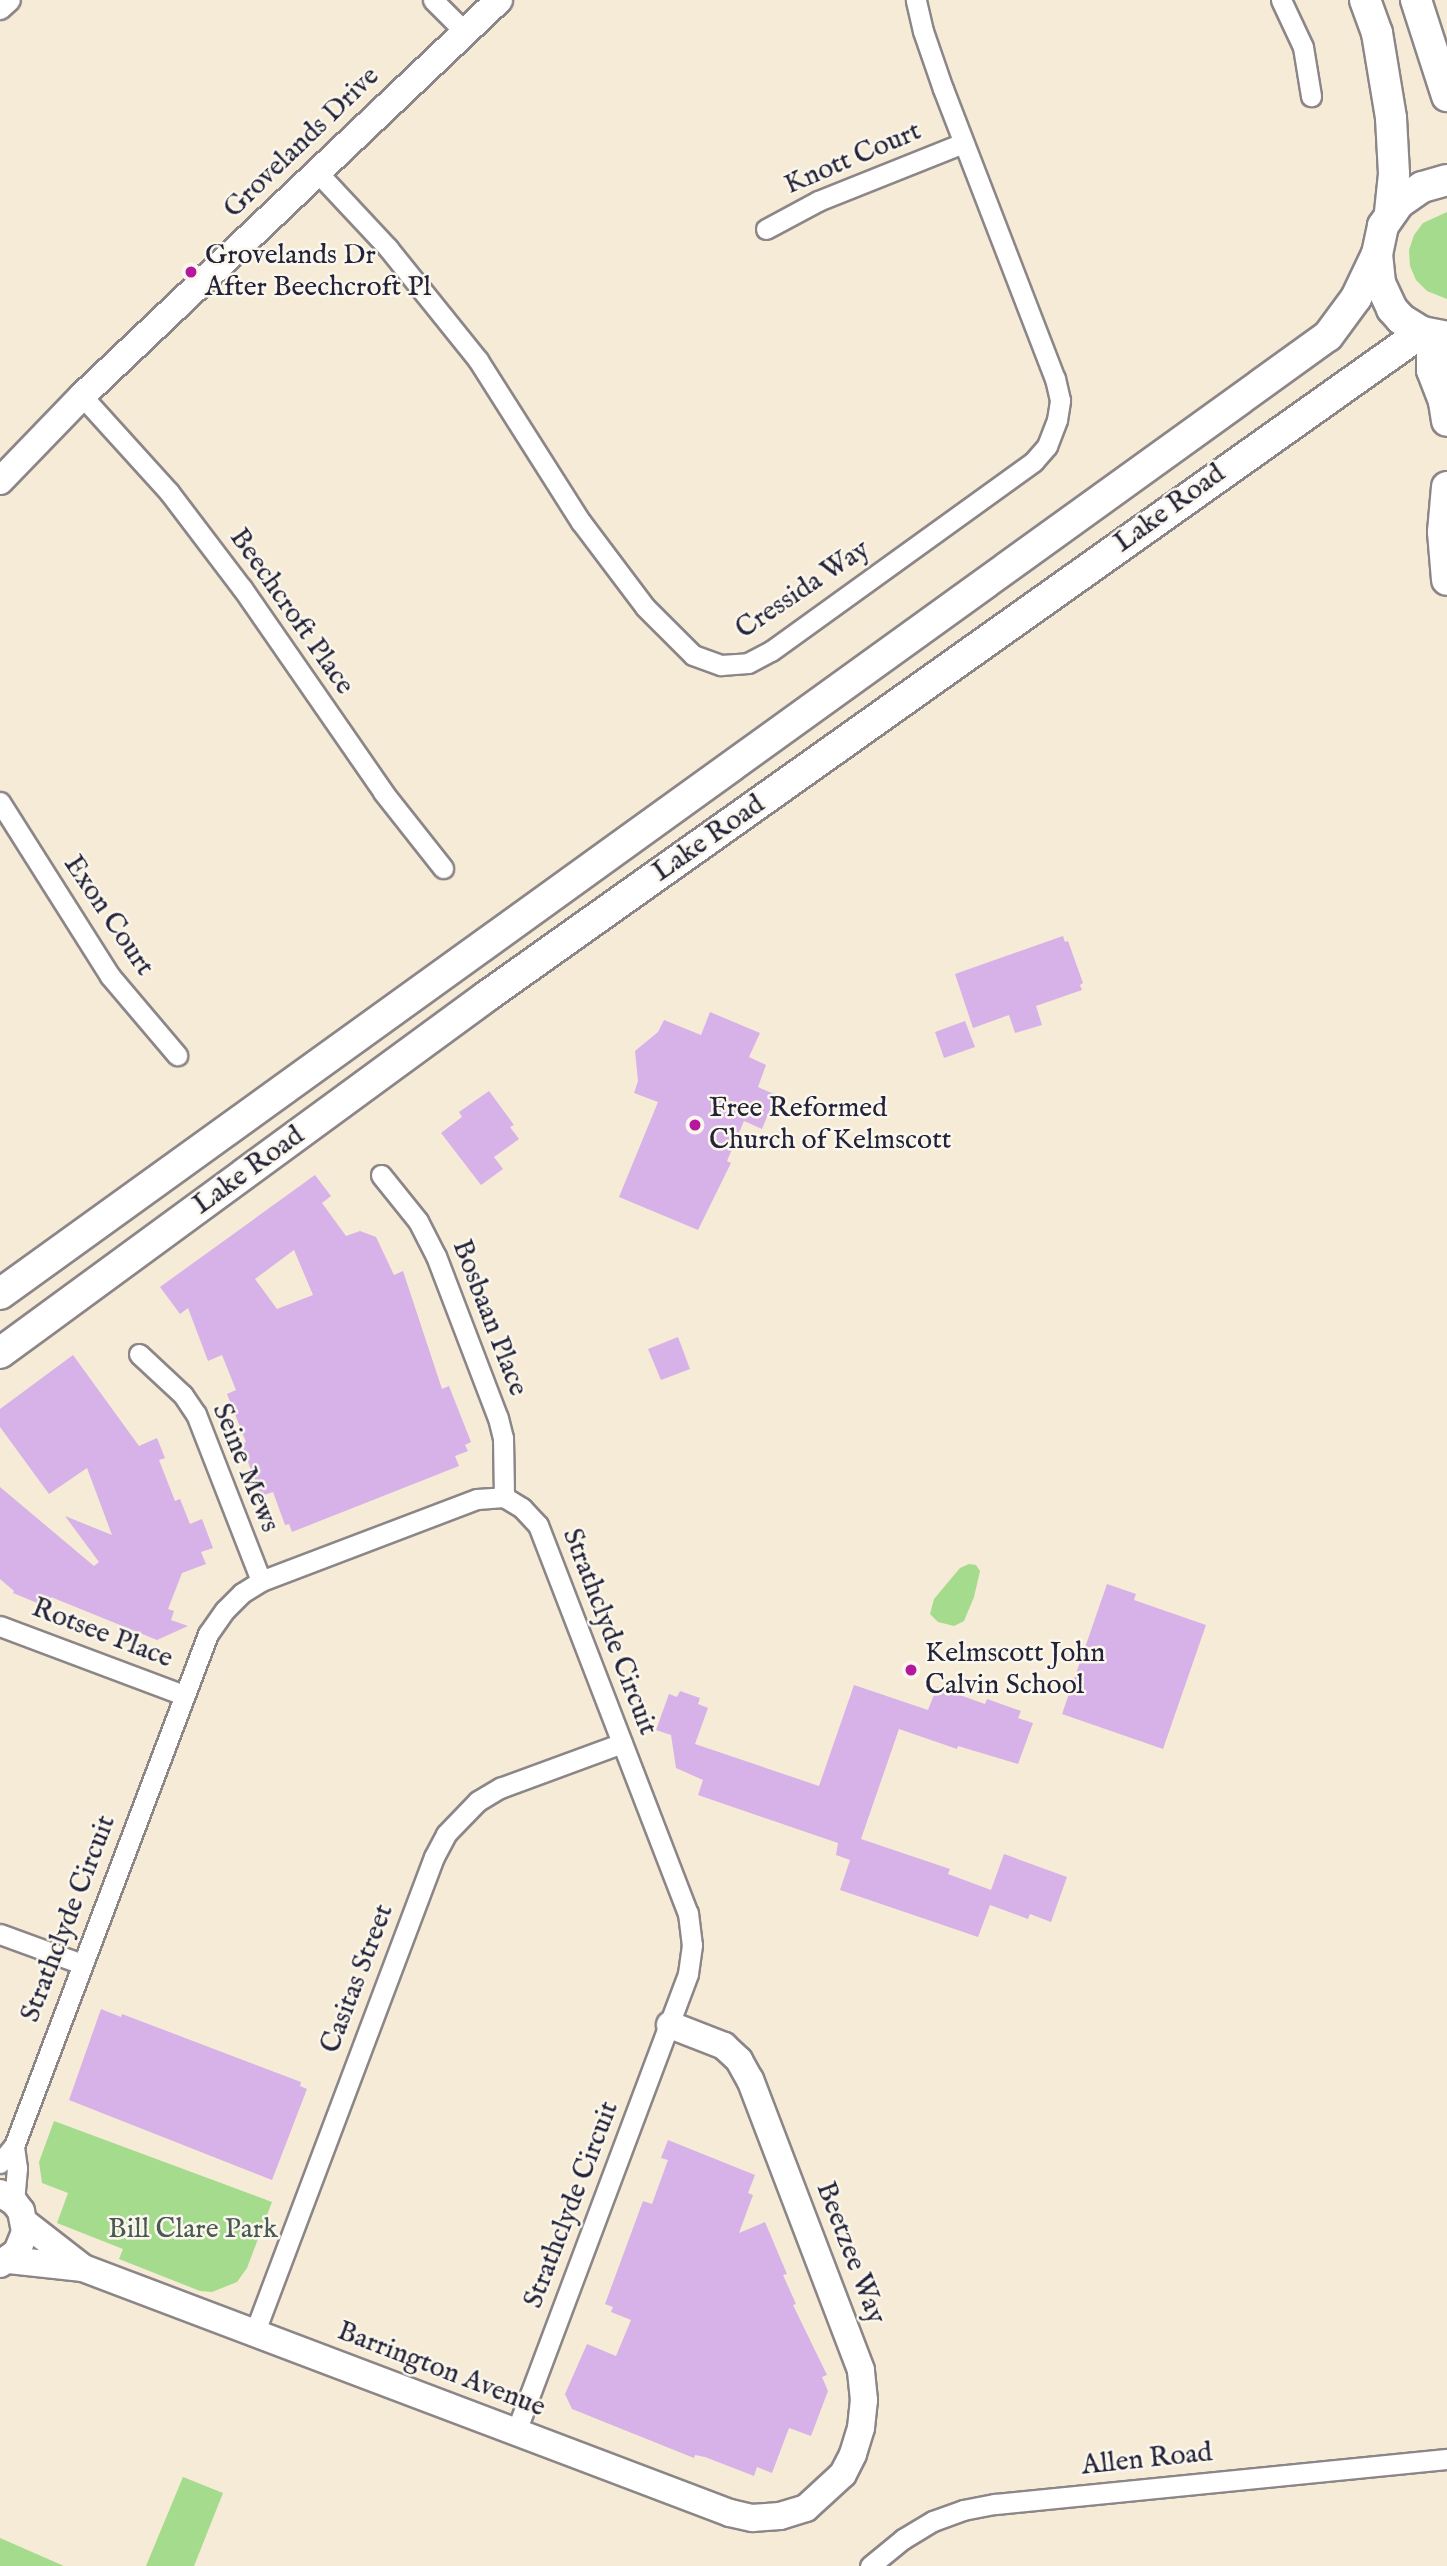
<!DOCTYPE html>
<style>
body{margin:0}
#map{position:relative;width:1447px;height:2566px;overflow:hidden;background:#f6ebd6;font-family:"IM FELL English",serif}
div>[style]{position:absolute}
.green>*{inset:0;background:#a4db8d}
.building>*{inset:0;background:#d7b2e8}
.roads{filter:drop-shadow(2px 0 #8c8688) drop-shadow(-2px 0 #8c8688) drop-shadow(0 2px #8c8688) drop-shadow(0 -2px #8c8688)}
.street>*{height:19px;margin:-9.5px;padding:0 9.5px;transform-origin:9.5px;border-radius:9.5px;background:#fff}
.secondary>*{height:26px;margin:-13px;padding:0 13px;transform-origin:13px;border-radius:13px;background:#fff}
.primary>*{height:30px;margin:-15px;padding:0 15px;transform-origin:15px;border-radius:15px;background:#fff}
.dots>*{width:19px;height:19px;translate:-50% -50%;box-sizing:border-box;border:4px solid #fbf7ec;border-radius:50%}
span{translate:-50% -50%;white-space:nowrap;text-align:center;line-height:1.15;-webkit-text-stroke:5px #fbf7ec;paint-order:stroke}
.street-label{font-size:28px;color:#22223b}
.poi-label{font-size:28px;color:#22223b}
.left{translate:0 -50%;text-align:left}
.park-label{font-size:28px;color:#495a54}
</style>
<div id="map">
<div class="green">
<i style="clip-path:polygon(1447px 212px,1447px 299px,1427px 291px,1416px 280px,1410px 266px,1409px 250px,1414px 235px,1423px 223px)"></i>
<i style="clip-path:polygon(969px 1564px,976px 1565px,980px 1571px,974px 1597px,964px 1621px,954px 1626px,938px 1622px,930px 1614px,934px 1599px,960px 1568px)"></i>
<i style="clip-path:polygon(54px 2121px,272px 2202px,247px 2268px,237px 2282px,212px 2292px,200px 2291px,119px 2259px,123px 2249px,57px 2223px,68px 2193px,42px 2183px,39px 2162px)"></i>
<i style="clip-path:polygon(183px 2477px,223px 2493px,194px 2566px,146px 2566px)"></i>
<i style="clip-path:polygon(0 2538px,64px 2566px,0 2566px)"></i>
</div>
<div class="building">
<i style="clip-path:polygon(1063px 936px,1065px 942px,1068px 941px,1083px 983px,1080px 985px,1082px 990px,1036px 1006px,1042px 1025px,1015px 1033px,1009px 1015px,973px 1028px,955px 974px)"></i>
<i style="clip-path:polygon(710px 1012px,760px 1033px,749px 1057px,766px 1065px,758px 1087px,776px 1095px,762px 1129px,744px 1121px,727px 1161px,731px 1163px,698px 1230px,619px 1197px,658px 1102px,634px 1093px,638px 1081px,635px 1051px,658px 1032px,664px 1020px,701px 1035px)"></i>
<i style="clip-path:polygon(965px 1021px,975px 1047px,944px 1058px,935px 1032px)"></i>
<i style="clip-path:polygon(489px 1091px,514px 1125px,510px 1127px,519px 1139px,494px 1157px,503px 1169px,481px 1185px,441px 1133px,462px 1117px,459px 1112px)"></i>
<i style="clip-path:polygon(evenodd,315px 1175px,331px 1196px,322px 1203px,346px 1236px,360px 1231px,376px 1237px,394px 1275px,403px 1271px,442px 1389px,449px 1386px,471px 1442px,465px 1445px,468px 1451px,455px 1456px,459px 1466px,292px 1532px,289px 1524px,285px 1525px,273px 1492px,261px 1496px,241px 1444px,246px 1442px,227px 1394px,236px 1390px,222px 1355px,208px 1361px,188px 1308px,180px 1314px,160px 1287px,315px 1175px,294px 1250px,313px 1295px,277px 1309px,255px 1279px,294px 1250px)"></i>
<i style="clip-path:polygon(678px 1337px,690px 1369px,661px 1380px,648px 1349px)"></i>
<i style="clip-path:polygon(73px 1355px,139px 1446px,157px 1438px,165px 1458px,159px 1460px,175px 1501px,180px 1499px,190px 1524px,202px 1519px,213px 1548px,201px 1552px,206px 1564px,182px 1573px,168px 1609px,174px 1611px,171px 1620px,188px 1626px,157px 1640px,51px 1597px,47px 1607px,13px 1593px,14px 1591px,0 1579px,0 1487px,94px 1566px,99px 1562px,65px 1516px,112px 1535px,87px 1468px,49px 1494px,0 1427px,0 1409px)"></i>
<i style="clip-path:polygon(1107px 1584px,1136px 1594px,1134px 1600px,1206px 1625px,1163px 1749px,1062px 1714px)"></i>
<i style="clip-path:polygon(854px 1685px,928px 1710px,937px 1687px,985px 1704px,987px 1699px,1021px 1711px,1018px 1718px,1033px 1723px,1018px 1764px,958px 1746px,957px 1749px,899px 1729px,861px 1839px,950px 1869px,948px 1874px,991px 1890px,1004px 1854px,1067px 1877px,1051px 1922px,1030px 1914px,1028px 1919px,990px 1905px,978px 1937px,840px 1890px,850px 1860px,836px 1855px,838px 1843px,698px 1795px,703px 1780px,676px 1768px,671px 1735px,656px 1730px,669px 1694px,677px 1697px,680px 1691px,700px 1698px,698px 1704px,708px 1708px,695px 1744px,819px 1786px)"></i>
<i style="clip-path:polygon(101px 2009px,121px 2017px,122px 2014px,301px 2082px,300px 2086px,307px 2089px,272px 2180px,69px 2100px)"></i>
<i style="clip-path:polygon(668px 2140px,755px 2175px,748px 2193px,753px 2195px,739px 2233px,765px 2222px,787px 2274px,783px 2275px,796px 2304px,793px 2305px,827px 2375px,822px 2377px,828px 2391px,811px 2436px,789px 2428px,772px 2473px,757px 2467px,754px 2476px,705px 2457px,695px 2455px,694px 2458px,572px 2409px,565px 2394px,587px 2344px,616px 2356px,631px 2320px,611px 2312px,613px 2307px,605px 2304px,643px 2201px,652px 2204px,668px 2160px,661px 2158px)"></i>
</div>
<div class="roads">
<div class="street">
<i style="left:433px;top:0;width:45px;rotate:45deg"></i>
<i style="left:1281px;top:0;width:52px;rotate:64.9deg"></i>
<i style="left:1303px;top:47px;width:50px;rotate:80.7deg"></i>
<i style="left:0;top:9px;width:13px;rotate:-42deg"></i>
<i style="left:317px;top:172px;width:104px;rotate:46.9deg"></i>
<i style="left:388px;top:248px;width:144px;rotate:51.2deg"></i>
<i style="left:478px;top:360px;width:192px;rotate:57.6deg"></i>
<i style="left:581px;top:522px;width:106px;rotate:53deg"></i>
<i style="left:645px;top:607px;width:68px;rotate:45deg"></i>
<i style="left:693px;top:655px;width:30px;rotate:20deg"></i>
<i style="left:721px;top:665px;width:27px;rotate:-4deg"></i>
<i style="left:748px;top:663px;width:26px;rotate:-28deg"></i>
<i style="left:771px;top:651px;width:324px;rotate:-35.8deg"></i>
<i style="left:1034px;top:461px;width:20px;rotate:-49deg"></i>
<i style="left:1047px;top:446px;width:28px;rotate:-69deg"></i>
<i style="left:1057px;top:420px;width:20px;rotate:-81deg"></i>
<i style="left:1060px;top:400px;width:22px;rotate:-103deg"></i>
<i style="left:1055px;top:379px;width:311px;rotate:-111.1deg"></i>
<i style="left:943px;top:89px;width:61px;rotate:-109deg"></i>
<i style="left:923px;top:31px;width:32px;rotate:-103deg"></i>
<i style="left:766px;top:229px;width:59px;rotate:-28.3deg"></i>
<i style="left:818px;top:201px;width:156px;rotate:-21.8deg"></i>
<i style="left:82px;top:396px;width:130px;rotate:47.8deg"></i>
<i style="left:169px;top:492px;width:121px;rotate:52.8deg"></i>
<i style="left:242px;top:588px;width:248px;rotate:55.3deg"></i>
<i style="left:383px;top:792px;width:97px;rotate:51.7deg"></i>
<i style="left:0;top:802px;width:206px;rotate:57.7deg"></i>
<i style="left:110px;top:976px;width:104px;rotate:49.7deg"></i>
<i style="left:381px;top:1175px;width:59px;rotate:51.2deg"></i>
<i style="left:418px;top:1221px;width:39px;rotate:63deg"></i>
<i style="left:436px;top:1256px;width:173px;rotate:69.1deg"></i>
<i style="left:498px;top:1418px;width:21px;rotate:76deg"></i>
<i style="left:503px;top:1438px;width:59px;rotate:89deg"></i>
<i style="left:139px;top:1354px;width:60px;rotate:43deg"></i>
<i style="left:183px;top:1395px;width:23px;rotate:56deg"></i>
<i style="left:196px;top:1414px;width:179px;rotate:68.7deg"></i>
<i style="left:0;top:1626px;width:197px;rotate:20.6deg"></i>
<i style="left:0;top:1934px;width:87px;rotate:20.1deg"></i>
<i style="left:0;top:2163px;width:22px;rotate:-51deg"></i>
<i style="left:14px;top:2146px;width:548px;rotate:-69.25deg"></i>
<i style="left:208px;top:1634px;width:29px;rotate:-55deg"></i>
<i style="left:225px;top:1610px;width:24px;rotate:-45deg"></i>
<i style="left:242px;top:1593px;width:22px;rotate:-32deg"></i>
<i style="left:261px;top:1581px;width:231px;rotate:-20.8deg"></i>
<i style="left:477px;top:1499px;width:27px;rotate:-4deg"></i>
<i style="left:504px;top:1497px;width:21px;rotate:31deg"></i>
<i style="left:522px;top:1508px;width:23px;rotate:47deg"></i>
<i style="left:538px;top:1525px;width:416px;rotate:68.9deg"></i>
<i style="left:688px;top:1913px;width:32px;rotate:83deg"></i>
<i style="left:692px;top:1945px;width:29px;rotate:98deg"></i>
<i style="left:688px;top:1974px;width:489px;rotate:110.6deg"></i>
<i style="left:14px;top:2202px;width:34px;rotate:-85deg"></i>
<i style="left:17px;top:2168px;width:22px;rotate:-98deg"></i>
<i style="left:254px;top:2334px;width:510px;rotate:-69.33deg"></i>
<i style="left:434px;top:1857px;width:26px;rotate:-62deg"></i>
<i style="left:446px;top:1834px;width:46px;rotate:-45.9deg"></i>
<i style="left:478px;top:1801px;width:26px;rotate:-31deg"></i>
<i style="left:500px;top:1788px;width:130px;rotate:-20.2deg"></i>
<i style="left:870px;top:2566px;width:43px;rotate:-39.3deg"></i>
<i style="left:903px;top:2539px;width:35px;rotate:-31deg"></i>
<i style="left:933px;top:2521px;width:32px;rotate:-20deg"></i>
<i style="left:963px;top:2510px;width:33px;rotate:-11deg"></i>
<i style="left:995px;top:2504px;width:454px;rotate:-5.7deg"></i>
</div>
<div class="secondary">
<i style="left:0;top:481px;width:118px;rotate:-46deg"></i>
<i style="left:82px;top:396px;width:575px;rotate:-43.52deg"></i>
<i style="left:0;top:2193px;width:17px;rotate:33deg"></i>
<i style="left:14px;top:2202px;width:11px;rotate:52deg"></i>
<i style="left:21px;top:2211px;width:21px;rotate:79deg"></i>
<i style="left:25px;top:2232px;width:22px;rotate:112deg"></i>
<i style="left:17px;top:2252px;width:21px;rotate:145deg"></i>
<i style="left:24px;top:2222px;width:75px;rotate:37.9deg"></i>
<i style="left:9px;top:2260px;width:74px;rotate:6.2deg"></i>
<i style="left:83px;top:2268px;width:692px;rotate:20.74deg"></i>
<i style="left:730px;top:2513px;width:23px;rotate:13deg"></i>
<i style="left:752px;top:2518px;width:28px;rotate:-4deg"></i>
<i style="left:780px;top:2516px;width:27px;rotate:-17deg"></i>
<i style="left:806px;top:2508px;width:50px;rotate:-42.6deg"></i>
<i style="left:843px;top:2474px;width:22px;rotate:-63deg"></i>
<i style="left:853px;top:2454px;width:27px;rotate:-73deg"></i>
<i style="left:861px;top:2428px;width:28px;rotate:-84deg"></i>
<i style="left:864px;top:2400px;width:30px;rotate:-96deg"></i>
<i style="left:861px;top:2370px;width:311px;rotate:-110.9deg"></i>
<i style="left:750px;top:2080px;width:23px;rotate:-119deg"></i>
<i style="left:739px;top:2060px;width:21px;rotate:-137deg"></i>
<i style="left:724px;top:2046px;width:58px;rotate:-158.7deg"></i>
</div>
<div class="primary">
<i style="left:1365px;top:0;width:35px;rotate:70deg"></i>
<i style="left:1377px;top:33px;width:86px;rotate:80.6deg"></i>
<i style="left:1391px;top:118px;width:56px;rotate:86.9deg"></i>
<i style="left:1394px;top:174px;width:39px;rotate:96deg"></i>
<i style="left:1416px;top:0;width:101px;rotate:72.1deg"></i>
<i style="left:1447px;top:180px;width:26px;rotate:164deg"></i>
<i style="left:1422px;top:187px;width:28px;rotate:145deg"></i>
<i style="left:1399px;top:203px;width:28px;rotate:125deg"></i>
<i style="left:1383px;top:226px;width:29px;rotate:102deg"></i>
<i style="left:1377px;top:254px;width:29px;rotate:84deg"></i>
<i style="left:1380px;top:283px;width:29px;rotate:65deg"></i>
<i style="left:1392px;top:309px;width:13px;rotate:48deg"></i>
<i style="left:1401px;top:319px;width:25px;rotate:32deg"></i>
<i style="left:1422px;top:332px;width:25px;rotate:11deg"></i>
<i style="left:1432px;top:335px;width:35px;rotate:90deg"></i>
<i style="left:1432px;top:370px;width:34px;rotate:69deg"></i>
<i style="left:1444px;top:402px;width:19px;rotate:81deg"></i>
<i style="left:1447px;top:487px;width:45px;rotate:95.1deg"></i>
<i style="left:1443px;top:532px;width:48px;rotate:85.2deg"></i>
<i style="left:0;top:1294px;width:1637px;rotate:-35.81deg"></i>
<i style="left:1328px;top:336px;width:47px;rotate:-53.6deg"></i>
<i style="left:1356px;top:298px;width:49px;rotate:-64.5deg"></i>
<i style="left:0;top:1353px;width:604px;rotate:-36.24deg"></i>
<i style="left:487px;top:996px;width:1147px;rotate:-35.38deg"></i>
</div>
</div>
<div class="dots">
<i style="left:191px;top:272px;background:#b5179e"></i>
<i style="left:695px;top:1125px;background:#b5179e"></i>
<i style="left:911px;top:1670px;background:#b5179e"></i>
</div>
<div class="street-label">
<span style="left:302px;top:143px;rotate:-44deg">Grovelands Drive</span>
<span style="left:853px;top:159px;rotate:-23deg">Knott Court</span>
<span style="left:1170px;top:509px;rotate:-36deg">Lake Road</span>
<span style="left:803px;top:590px;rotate:-34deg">Cressida Way</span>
<span style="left:291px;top:612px;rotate:55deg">Beechcroft Place</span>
<span style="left:709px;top:839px;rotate:-35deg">Lake Road</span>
<span style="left:108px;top:916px;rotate:56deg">Exon Court</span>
<span style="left:249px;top:1171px;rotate:-36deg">Lake Road</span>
<span style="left:489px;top:1318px;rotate:69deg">Bosbaan Place</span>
<span style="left:245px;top:1468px;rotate:68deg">Seine Mews</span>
<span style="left:609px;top:1632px;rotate:69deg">Strathclyde Circuit</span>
<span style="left:102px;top:1634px;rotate:21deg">Rotsee Place</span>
<span style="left:69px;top:1919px;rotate:-69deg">Strathclyde Circuit</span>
<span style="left:358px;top:1979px;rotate:-69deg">Casitas Street</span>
<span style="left:572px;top:2205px;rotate:-69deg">Strathclyde Circuit</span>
<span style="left:850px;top:2253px;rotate:69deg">Beetzee Way</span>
<span style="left:441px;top:2370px;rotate:21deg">Barrington Avenue</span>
<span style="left:1147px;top:2460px;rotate:-6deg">Allen Road</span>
</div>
<div class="poi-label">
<span class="left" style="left:205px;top:272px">Grovelands Dr<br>After Beechcroft Pl</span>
<span class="left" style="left:709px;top:1125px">Free Reformed<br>Church of Kelmscott</span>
<span class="left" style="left:925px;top:1670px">Kelmscott John<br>Calvin School</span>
</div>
<div class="park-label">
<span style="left:193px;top:2230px">Bill Clare Park</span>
</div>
</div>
